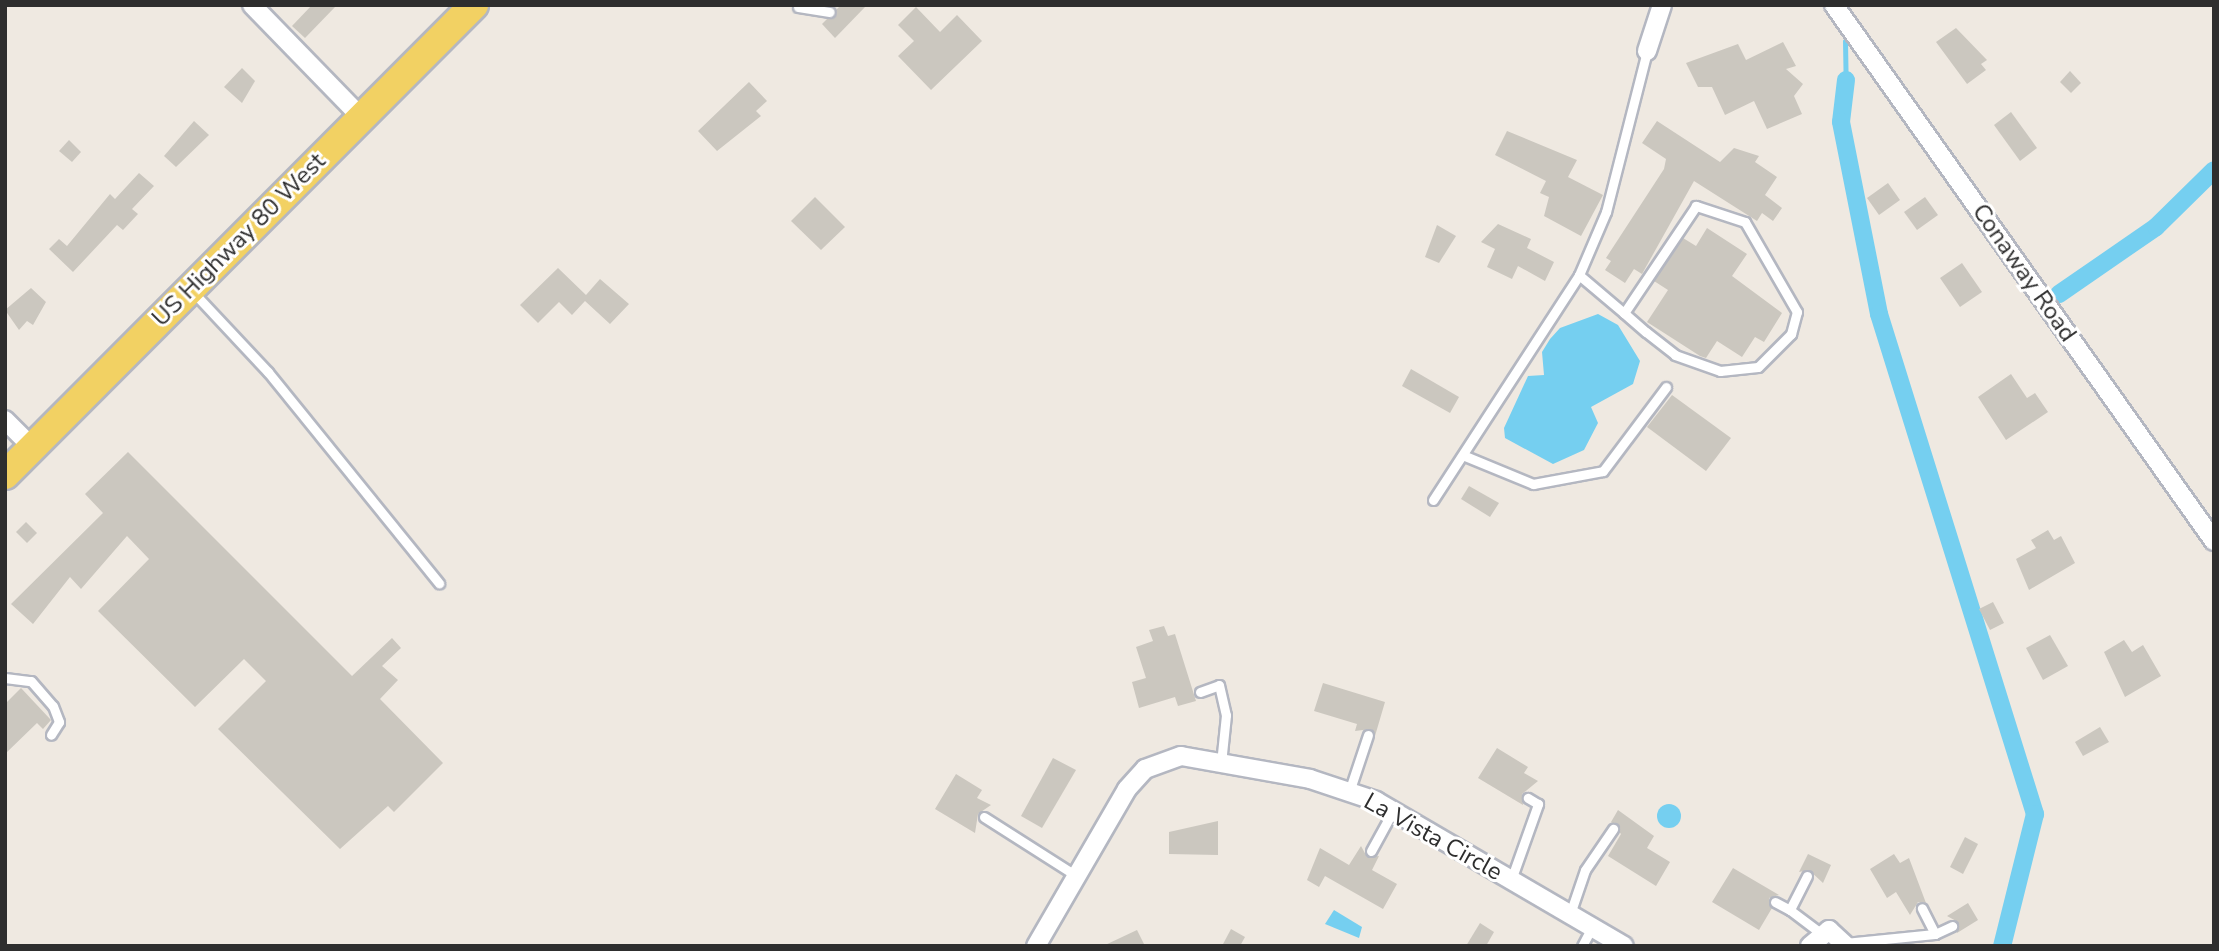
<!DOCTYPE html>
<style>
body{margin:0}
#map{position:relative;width:2219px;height:951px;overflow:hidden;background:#efe9e1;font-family:"Nunito Sans",sans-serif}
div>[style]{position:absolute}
.water>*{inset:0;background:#75cff0}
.round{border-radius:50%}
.stream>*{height:5px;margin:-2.5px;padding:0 2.5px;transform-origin:2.5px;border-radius:2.5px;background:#75cff0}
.canal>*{height:18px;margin:-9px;padding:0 9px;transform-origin:9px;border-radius:9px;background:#75cff0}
.building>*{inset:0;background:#cbc7bf}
.roads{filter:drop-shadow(2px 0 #b4b7c1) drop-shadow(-2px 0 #b4b7c1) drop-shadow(0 2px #b4b7c1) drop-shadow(0 -2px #b4b7c1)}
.lane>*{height:9px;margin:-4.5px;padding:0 4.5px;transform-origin:4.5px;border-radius:4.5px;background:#fff}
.street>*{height:18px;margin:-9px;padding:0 9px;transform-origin:9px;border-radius:9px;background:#fff}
.primary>*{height:28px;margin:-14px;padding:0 14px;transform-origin:14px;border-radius:14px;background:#f2d163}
span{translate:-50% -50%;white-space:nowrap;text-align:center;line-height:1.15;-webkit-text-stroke:6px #fff;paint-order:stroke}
.street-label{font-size:24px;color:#2e2e2e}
.frame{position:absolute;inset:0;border:7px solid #2e2e2e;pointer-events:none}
</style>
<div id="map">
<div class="water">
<i style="clip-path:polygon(1598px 314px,1618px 325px,1640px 361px,1633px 384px,1591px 407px,1598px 423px,1584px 450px,1553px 464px,1505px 438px,1504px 428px,1528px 376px,1544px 375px,1542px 352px,1550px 339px,1560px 328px)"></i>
<i class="round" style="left:1657px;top:804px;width:24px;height:24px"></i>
<i style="clip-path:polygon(1334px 910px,1362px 927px,1359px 938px,1325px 924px)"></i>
</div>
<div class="stream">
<i style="left:1845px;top:41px;width:39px;rotate:89deg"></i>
</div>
<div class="canal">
<i style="left:1846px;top:80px;width:42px;rotate:96.8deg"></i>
<i style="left:1841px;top:122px;width:196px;rotate:78.8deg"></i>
<i style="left:1879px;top:314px;width:524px;rotate:72.67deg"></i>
<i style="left:2035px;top:814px;width:136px;rotate:104deg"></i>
<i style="left:2059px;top:294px;width:118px;rotate:-34.6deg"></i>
<i style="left:2156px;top:227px;width:81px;rotate:-44.5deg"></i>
</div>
<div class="building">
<i style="clip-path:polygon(312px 5px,337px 5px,305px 38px,292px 26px)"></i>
<i style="clip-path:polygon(841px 5px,867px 5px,835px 38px,822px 24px)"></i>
<i style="clip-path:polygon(916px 7px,940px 32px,957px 15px,982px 41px,931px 90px,898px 56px,914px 41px,898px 25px)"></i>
<i style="clip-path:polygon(1956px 28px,1987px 60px,1981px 64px,1986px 70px,1967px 84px,1936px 42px)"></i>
<i style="clip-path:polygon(1783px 42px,1796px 66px,1786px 69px,1803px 84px,1794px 96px,1802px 114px,1767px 129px,1754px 101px,1725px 115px,1712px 87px,1698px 87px,1686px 63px,1738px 44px,1746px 60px)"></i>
<i style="clip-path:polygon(242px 68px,255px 81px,242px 103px,224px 87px)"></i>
<i style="clip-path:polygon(2070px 71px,2081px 83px,2071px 93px,2060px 82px)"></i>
<i style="clip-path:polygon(749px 82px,767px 101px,756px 111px,761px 116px,717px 151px,698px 131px)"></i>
<i style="clip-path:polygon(2011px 112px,2037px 148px,2020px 161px,1994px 125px)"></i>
<i style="clip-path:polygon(194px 121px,209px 135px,176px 167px,164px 156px)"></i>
<i style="clip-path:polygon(1657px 121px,1720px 162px,1734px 148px,1759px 156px,1755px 162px,1777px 177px,1765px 195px,1782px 208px,1773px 221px,1762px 213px,1757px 221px,1694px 181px,1642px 274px,1634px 269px,1625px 283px,1605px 270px,1611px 261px,1606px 258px,1664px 169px,1666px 159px,1642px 143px)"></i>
<i style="clip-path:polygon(1507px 131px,1577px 160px,1568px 177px,1603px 195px,1581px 236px,1544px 216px,1549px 197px,1540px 193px,1546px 181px,1495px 155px)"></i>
<i style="clip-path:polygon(69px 140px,81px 152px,72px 162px,59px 151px)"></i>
<i style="clip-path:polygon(139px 173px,154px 186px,132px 209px,138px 214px,123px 230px,117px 225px,73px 272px,49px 249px,59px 239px,67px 246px,110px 194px,115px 199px)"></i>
<i style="clip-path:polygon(1888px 183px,1900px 200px,1879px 215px,1867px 198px)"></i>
<i style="clip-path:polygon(815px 197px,845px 227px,821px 250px,791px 221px)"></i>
<i style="clip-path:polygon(1925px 197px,1938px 215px,1917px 230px,1904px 212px)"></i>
<i style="clip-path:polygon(1498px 224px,1531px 239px,1527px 248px,1554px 262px,1545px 281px,1518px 266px,1512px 279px,1487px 267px,1495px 249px,1481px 242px)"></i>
<i style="clip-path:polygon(1437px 225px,1456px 236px,1439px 263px,1425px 257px)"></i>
<i style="clip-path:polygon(1707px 228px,1747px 254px,1732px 276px,1782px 313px,1764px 342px,1755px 337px,1742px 357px,1717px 341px,1706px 358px,1700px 356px,1647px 322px,1668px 290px,1654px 281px,1683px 238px,1696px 246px)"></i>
<i style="clip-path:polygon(1962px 263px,1982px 292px,1960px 307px,1940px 278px)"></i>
<i style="clip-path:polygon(558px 268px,586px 295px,600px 279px,629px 304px,610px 324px,585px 301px,572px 315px,559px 302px,538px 323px,520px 305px)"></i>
<i style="clip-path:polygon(31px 288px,46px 302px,33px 325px,27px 321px,19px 330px,5px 310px)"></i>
<i style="clip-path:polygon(1411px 369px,1459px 397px,1450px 413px,1402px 386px)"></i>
<i style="clip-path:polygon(2011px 374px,2027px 398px,2035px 393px,2048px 412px,2006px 440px,1978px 397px)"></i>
<i style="clip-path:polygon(1672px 395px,1731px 438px,1706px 471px,1647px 427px)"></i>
<i style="clip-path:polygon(128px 452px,352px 676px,392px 638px,401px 648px,382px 666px,398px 680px,380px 699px,443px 763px,394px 812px,388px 806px,340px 849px,218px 729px,266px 681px,244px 659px,195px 707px,98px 611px,149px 559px,127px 536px,81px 589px,70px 577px,33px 624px,11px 604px,103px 513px,85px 494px)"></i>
<i style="clip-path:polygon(1469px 486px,1499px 503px,1490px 517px,1461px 499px)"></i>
<i style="clip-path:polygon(26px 522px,37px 533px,27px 543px,16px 532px)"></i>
<i style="clip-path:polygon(2048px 530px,2054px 540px,2061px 536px,2075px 563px,2029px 590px,2016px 559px,2036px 548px,2031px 540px)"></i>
<i style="clip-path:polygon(1993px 602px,2004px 623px,1990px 630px,1979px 609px)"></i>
<i style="clip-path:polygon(1164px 626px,1168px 636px,1175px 634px,1196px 701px,1178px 706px,1175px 697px,1139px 708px,1132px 682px,1146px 678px,1136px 647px,1153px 641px,1149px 630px)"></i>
<i style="clip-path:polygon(2050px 635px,2068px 666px,2043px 680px,2026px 648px)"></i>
<i style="clip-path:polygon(2124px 640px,2132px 652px,2143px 645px,2161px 676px,2125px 697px,2104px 652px)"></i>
<i style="clip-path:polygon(1323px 683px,1385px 702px,1375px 736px,1371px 729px,1355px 731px,1357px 724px,1314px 711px)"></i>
<i style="clip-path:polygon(21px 688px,51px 720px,43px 729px,37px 723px,5px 754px,5px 704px)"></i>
<i style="clip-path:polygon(2100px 727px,2109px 742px,2083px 756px,2075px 742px)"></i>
<i style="clip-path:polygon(1497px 748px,1528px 767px,1524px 773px,1538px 781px,1522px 794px,1523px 805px,1478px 778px)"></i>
<i style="clip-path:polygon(1053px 758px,1076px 770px,1042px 828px,1021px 816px)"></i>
<i style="clip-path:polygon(956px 774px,982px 790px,977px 798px,991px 805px,978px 814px,975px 833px,935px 809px)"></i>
<i style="clip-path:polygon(1618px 810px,1654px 836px,1647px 848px,1670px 862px,1656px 886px,1608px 856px,1621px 834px,1611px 822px)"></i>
<i style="clip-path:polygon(1218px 821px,1218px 855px,1169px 854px,1169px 832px)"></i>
<i style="clip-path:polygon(1965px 837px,1978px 844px,1963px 874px,1950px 867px)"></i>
<i style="clip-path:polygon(1361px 846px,1367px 857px,1379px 856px,1372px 870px,1397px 884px,1383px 909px,1325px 876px,1319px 887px,1307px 880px,1320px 848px,1349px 865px)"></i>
<i style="clip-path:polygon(1808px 854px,1831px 865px,1823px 883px,1809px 870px,1799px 872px)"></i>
<i style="clip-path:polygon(1894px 854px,1900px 863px,1909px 858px,1926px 903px,1918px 902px,1910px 915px,1896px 892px,1887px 898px,1870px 869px)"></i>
<i style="clip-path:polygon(1733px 868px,1779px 895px,1769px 898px,1772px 908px,1759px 930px,1712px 902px)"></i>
<i style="clip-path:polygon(1968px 903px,1978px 920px,1957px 933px,1958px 922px,1947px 916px)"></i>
<i style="clip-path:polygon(1480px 923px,1494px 932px,1486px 946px,1466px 946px)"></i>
<i style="clip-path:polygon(1231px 929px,1245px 937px,1240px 946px,1222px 946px)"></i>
<i style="clip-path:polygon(1137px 930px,1145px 946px,1103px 946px)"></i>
</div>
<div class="roads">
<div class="lane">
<i style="left:798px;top:7px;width:32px;rotate:9deg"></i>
<i style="left:1579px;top:275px;width:59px;rotate:40.2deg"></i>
<i style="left:1624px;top:313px;width:29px;rotate:41deg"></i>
<i style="left:1646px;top:332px;width:37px;rotate:38deg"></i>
<i style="left:1675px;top:355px;width:48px;rotate:19.6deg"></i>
<i style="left:1720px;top:371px;width:38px;rotate:-6deg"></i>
<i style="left:1758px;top:367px;width:47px;rotate:-45deg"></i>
<i style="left:1791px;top:334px;width:23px;rotate:-75deg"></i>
<i style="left:1797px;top:312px;width:104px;rotate:-120deg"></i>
<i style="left:1745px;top:222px;width:52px;rotate:-161.9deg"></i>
<i style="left:1696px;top:206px;width:129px;rotate:123.9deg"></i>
<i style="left:194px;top:293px;width:108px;rotate:46.9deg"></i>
<i style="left:268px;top:372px;width:272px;rotate:51deg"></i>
<i style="left:1465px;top:456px;width:74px;rotate:22.4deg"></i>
<i style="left:1533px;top:484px;width:71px;rotate:-10.5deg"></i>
<i style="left:1603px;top:471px;width:105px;rotate:-53.1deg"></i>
<i style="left:1433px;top:500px;width:268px;rotate:-57deg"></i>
<i style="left:1579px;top:275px;width:69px;rotate:-66.8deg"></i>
<i style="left:1606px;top:212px;width:166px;rotate:-75.7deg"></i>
<i style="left:5px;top:678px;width:26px;rotate:7deg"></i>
<i style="left:31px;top:681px;width:33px;rotate:49deg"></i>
<i style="left:53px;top:706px;width:17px;rotate:69deg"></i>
<i style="left:59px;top:722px;width:15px;rotate:122deg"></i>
<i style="left:1200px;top:692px;width:20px;rotate:-20deg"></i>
<i style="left:1219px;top:685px;width:31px;rotate:77deg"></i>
<i style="left:1226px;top:715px;width:48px;rotate:95.9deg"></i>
<i style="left:1349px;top:792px;width:60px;rotate:-71.6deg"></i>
<i style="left:984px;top:817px;width:108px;rotate:32.5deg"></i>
<i style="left:1371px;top:851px;width:46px;rotate:-61.2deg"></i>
<i style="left:1807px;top:876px;width:38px;rotate:117deg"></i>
<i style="left:1790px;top:910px;width:38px;rotate:37deg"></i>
<i style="left:1511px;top:880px;width:81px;rotate:-70.4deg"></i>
<i style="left:1538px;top:804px;width:12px;rotate:-149deg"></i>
<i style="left:1775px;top:902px;width:17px;rotate:28deg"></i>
<i style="left:1570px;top:914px;width:46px;rotate:-71.2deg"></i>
<i style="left:1585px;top:870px;width:50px;rotate:-55.7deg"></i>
<i style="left:1935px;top:934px;width:19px;rotate:-25deg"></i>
<i style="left:1845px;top:943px;width:90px;rotate:-5.7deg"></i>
<i style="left:1935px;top:934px;width:29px;rotate:-117deg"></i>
<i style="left:1582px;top:946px;width:21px;rotate:-62deg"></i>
</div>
<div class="street">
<i style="left:252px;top:5px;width:156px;rotate:45.8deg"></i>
<i style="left:1834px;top:5px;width:657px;rotate:54.67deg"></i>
<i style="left:1647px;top:51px;width:48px;rotate:-71.9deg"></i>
<i style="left:5px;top:420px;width:40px;rotate:45deg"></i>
<i style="left:1036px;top:946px;width:181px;rotate:-59.9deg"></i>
<i style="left:1127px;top:789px;width:27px;rotate:-48deg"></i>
<i style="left:1145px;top:769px;width:38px;rotate:-20deg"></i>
<i style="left:1181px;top:756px;width:131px;rotate:10.1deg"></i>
<i style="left:1310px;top:779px;width:70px;rotate:18.4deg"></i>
<i style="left:1376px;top:801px;width:287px;rotate:30.3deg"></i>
<i style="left:1810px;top:946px;width:25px;rotate:-40deg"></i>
<i style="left:1829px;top:930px;width:23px;rotate:43deg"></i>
</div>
<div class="primary">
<i style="left:5px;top:475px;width:664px;rotate:-45.06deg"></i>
</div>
</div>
<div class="street-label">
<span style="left:239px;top:240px;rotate:-45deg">US Highway 80 West</span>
<span style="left:2024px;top:273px;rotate:55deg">Conaway Road</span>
<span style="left:1433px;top:837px;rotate:29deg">La Vista Circle</span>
</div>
<div class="frame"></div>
</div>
